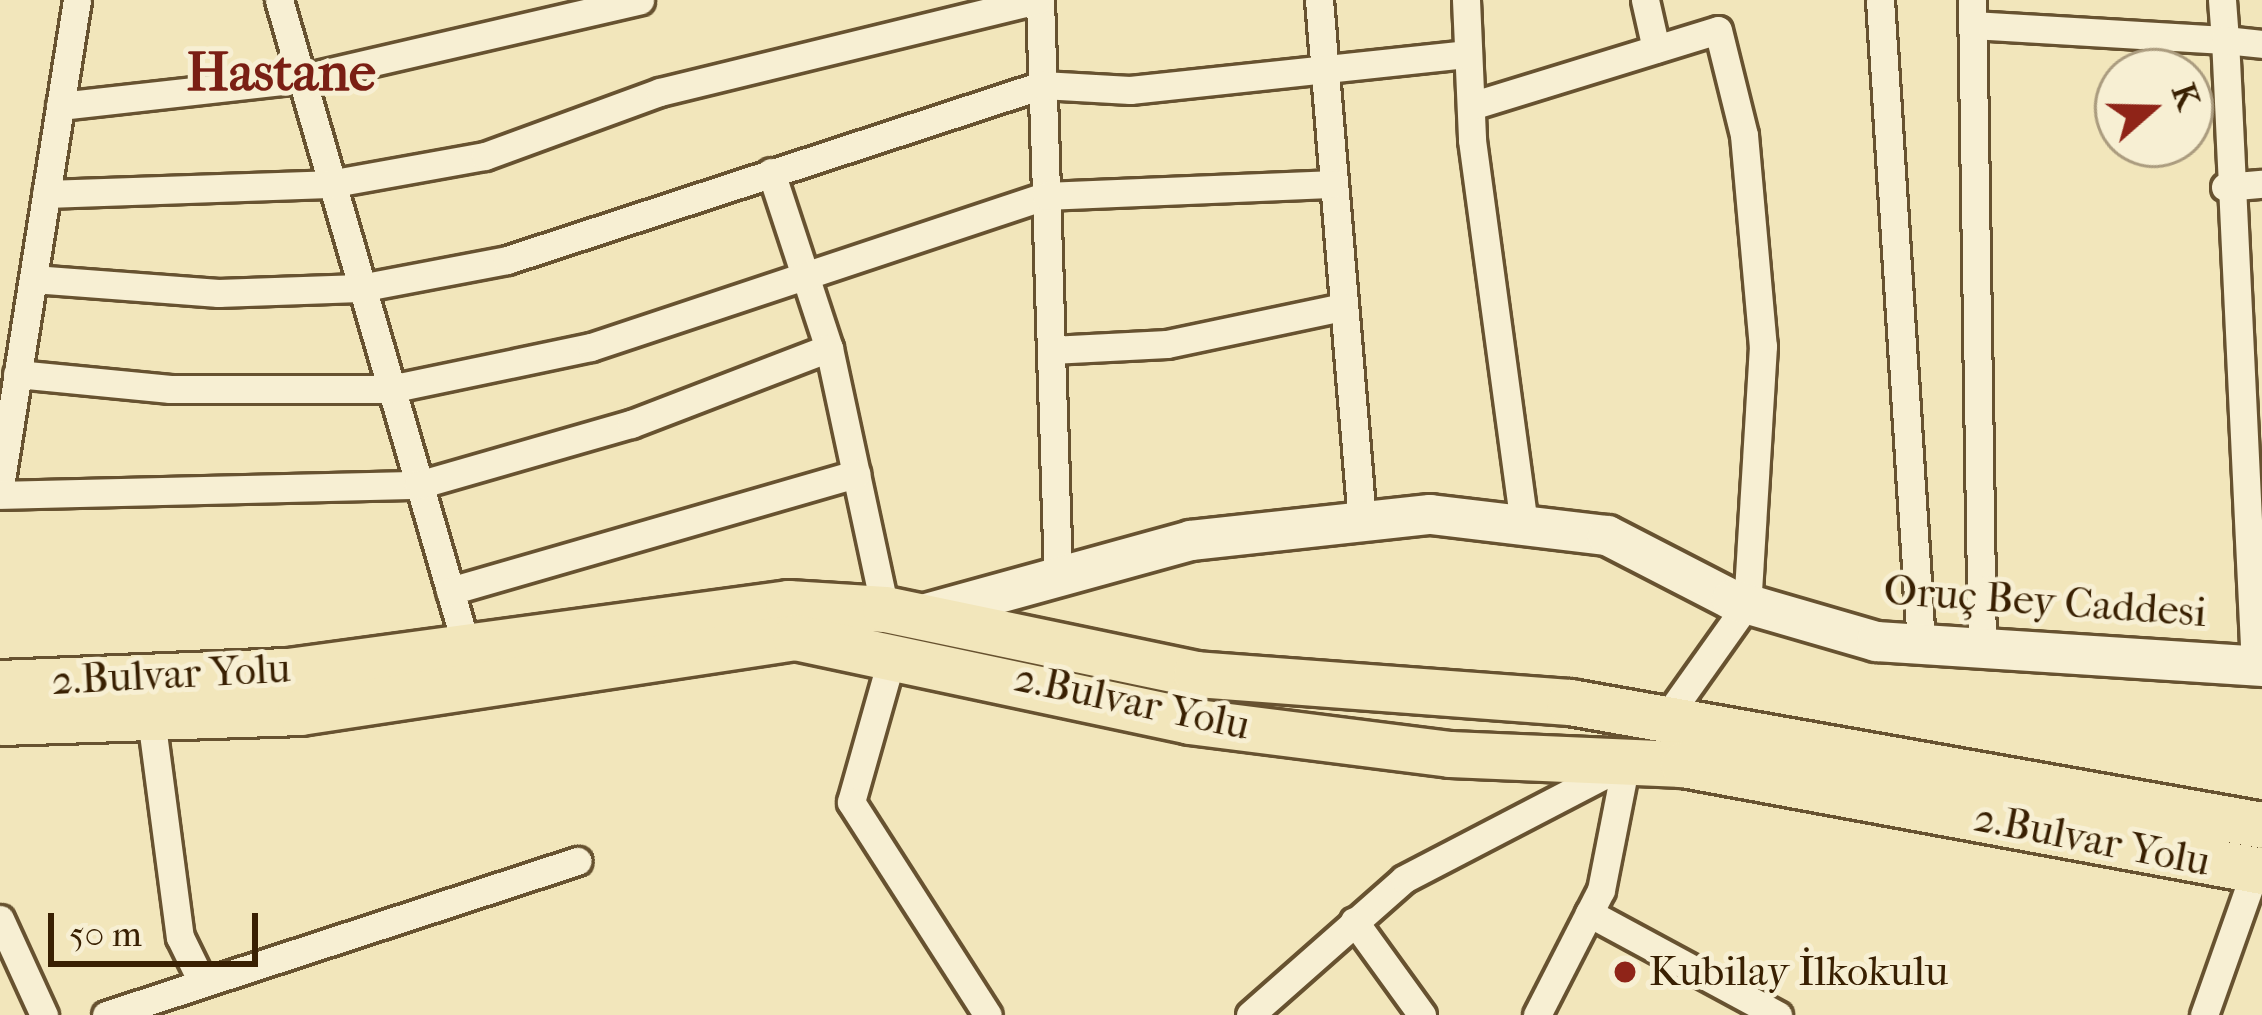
<!DOCTYPE html>
<meta charset="utf-8">
<style>
body{margin:0}
#map{position:relative;width:2262px;height:1015px;overflow:hidden;background:#f2e6bb;font-family:"IM FELL French Canon",serif}
div>[style]{position:absolute}
.roads{filter:drop-shadow(3px 0 #675230) drop-shadow(-3px 0 #675230) drop-shadow(0 3px #675230) drop-shadow(0 -3px #675230)}
.minor>*{height:27px;margin:-13.5px;padding:0 13.5px;transform-origin:13.5px;border-radius:13.5px;background:#f7efd3}
.secondary>*{height:39px;margin:-19.5px;padding:0 19.5px;transform-origin:19.5px;border-radius:19.5px;background:#f7efd3}
.primary>*{height:45px;margin:-22.5px;padding:0 22.5px;transform-origin:22.5px;border-radius:22.5px;background:#f2e6bb}
.dots>*{width:33px;height:33px;translate:-50% -50%;box-sizing:border-box;border:6px solid #f7efd3;border-radius:50%}
span{translate:-50% -50%;white-space:nowrap;text-align:center;line-height:1.15;-webkit-text-stroke:10px #f7efd3;paint-order:stroke}
.street-label{font-size:42px;color:#392002}
.poi-label{font-size:42px;color:#392002}
.left{translate:0 -50%;text-align:left}
.district-label{font-size:54px;color:#7a1f14;font-weight:700}
.north{position:absolute;left:2094px;top:48px;width:120px;height:120px;box-sizing:border-box;background:#f7efd3;border:3px solid #ab9c7f;border-radius:50%;rotate:70deg;font-size:33px;font-weight:700;line-height:48px;text-align:center;color:#392002}
.north::after{content:'';display:block;margin:auto;width:42px;height:54px;background:#8f2418;clip-path:polygon(50% 0,100% 100%,50% 72%,0 100%)}
.scale{position:absolute;left:48px;top:913px;width:210px;height:54px;box-sizing:border-box;border:6px solid #392002;border-top:0;padding-left:15px;font-size:36px;line-height:42px;white-space:nowrap;color:#392002;-webkit-text-stroke:9px #f7efd3;paint-order:stroke}
</style>
<div id="map">
<div class="roads">
<div class="minor">
<i style="left:279px;top:0;width:676px;rotate:73.84deg"></i>
<i style="left:1040px;top:0;width:576px;rotate:88.21deg"></i>
<i style="left:1319px;top:0;width:523px;rotate:85.28deg"></i>
<i style="left:1466px;top:0;width:140px;rotate:87.5deg"></i>
<i style="left:1472px;top:140px;width:388px;rotate:82.3deg"></i>
<i style="left:1645px;top:0;width:50px;rotate:77.3deg"></i>
<i style="left:1880px;top:0;width:645px;rotate:86.36deg"></i>
<i style="left:1972px;top:0;width:648px;rotate:89.12deg"></i>
<i style="left:1972px;top:25px;width:253px;rotate:3.4deg"></i>
<i style="left:2225px;top:40px;width:40px;rotate:-94.3deg"></i>
<i style="left:60px;top:106px;width:241px;rotate:-6.4deg"></i>
<i style="left:299px;top:79px;width:350px;rotate:-13deg"></i>
<i style="left:1471px;top:106px;width:258px;rotate:-17.1deg"></i>
<i style="left:1718px;top:30px;width:108px;rotate:76.1deg"></i>
<i style="left:1744px;top:135px;width:212px;rotate:84.9deg"></i>
<i style="left:1763px;top:346px;width:258px;rotate:93.5deg"></i>
<i style="left:1747px;top:604px;width:140px;rotate:125.4deg"></i>
<i style="left:771px;top:172px;width:185px;rotate:71.8deg"></i>
<i style="left:2225px;top:187px;width:37px;rotate:-5deg"></i>
<i style="left:46px;top:194px;width:283px;rotate:-2deg"></i>
<i style="left:329px;top:184px;width:158px;rotate:-10.2deg"></i>
<i style="left:485px;top:156px;width:186px;rotate:-20.1deg"></i>
<i style="left:660px;top:92px;width:389px;rotate:-13.7deg"></i>
<i style="left:33px;top:279px;width:186px;rotate:4.3deg"></i>
<i style="left:218px;top:293px;width:142px;rotate:-2deg"></i>
<i style="left:360px;top:288px;width:150px;rotate:-10.8deg"></i>
<i style="left:507px;top:260px;width:563px;rotate:-18.11deg"></i>
<i style="left:1042px;top:85px;width:88px;rotate:3.3deg"></i>
<i style="left:1130px;top:90px;width:340px;rotate:-6.1deg"></i>
<i style="left:1051px;top:350px;width:116px;rotate:-3deg"></i>
<i style="left:1167px;top:344px;width:180px;rotate:-11.9deg"></i>
<i style="left:17px;top:374px;width:154px;rotate:5.6deg"></i>
<i style="left:170px;top:389px;width:220px"></i>
<i style="left:390px;top:389px;width:205px;rotate:-11.8deg"></i>
<i style="left:591px;top:347px;width:479px;rotate:-18.4deg"></i>
<i style="left:1046px;top:196px;width:288px;rotate:-2.4deg"></i>
<i style="left:0;top:486px;width:492px;rotate:-81deg"></i>
<i style="left:0;top:495px;width:418px;rotate:-1.4deg"></i>
<i style="left:418px;top:485px;width:222px;rotate:-16deg"></i>
<i style="left:631px;top:424px;width:212px;rotate:-21deg"></i>
<i style="left:829px;top:348px;width:267px;rotate:77.9deg"></i>
<i style="left:450px;top:591px;width:423px;rotate:-16.1deg"></i>
<i style="left:894px;top:650px;width:158px;rotate:105.8deg"></i>
<i style="left:851px;top:802px;width:253px;rotate:57.3deg"></i>
<i style="left:2255px;top:666px;width:627px;rotate:-92.74deg"></i>
<i style="left:2225px;top:40px;width:37px;rotate:6deg"></i>
<i style="left:151px;top:718px;width:221px;rotate:82.5deg"></i>
<i style="left:180px;top:937px;width:50px;rotate:63.9deg"></i>
<i style="left:1589px;top:913px;width:215px;rotate:28.4deg"></i>
<i style="left:0;top:919px;width:106px;rotate:65.4deg"></i>
<i style="left:1354px;top:921px;width:116px;rotate:54.1deg"></i>
<i style="left:106px;top:1015px;width:496px;rotate:-18.1deg"></i>
<i style="left:1250px;top:1015px;width:205px;rotate:-41.4deg"></i>
<i style="left:1404px;top:879px;width:240px;rotate:-27.5deg"></i>
<i style="left:1537px;top:1015px;width:140px;rotate:-62.9deg"></i>
<i style="left:1601px;top:890px;width:129px;rotate:-78.9deg"></i>
<i style="left:2204px;top:1015px;width:153px;rotate:-70.5deg"></i>
</div>
<div class="secondary">
<i style="left:918px;top:615px;width:282px;rotate:-15.4deg"></i>
<i style="left:1190px;top:540px;width:241px;rotate:-6.2deg"></i>
<i style="left:1430px;top:514px;width:178px;rotate:6.8deg"></i>
<i style="left:1607px;top:535px;width:140px;rotate:27.3deg"></i>
<i style="left:1731px;top:599px;width:151px;rotate:16.2deg"></i>
<i style="left:1876px;top:641px;width:387px;rotate:3.7deg"></i>
</div>
<div class="primary">
<i style="left:0;top:683px;width:288px;rotate:-2.4deg"></i>
<i style="left:288px;top:671px;width:505px;rotate:-7.74deg"></i>
<i style="left:788px;top:603px;width:97px;rotate:3.5deg"></i>
<i style="left:885px;top:609px;width:318px;rotate:11.8deg"></i>
<i style="left:1196px;top:674px;width:375px;rotate:4.3deg"></i>
<i style="left:1570px;top:702px;width:703px;rotate:10.08deg"></i>
<i style="left:0;top:722px;width:300px;rotate:-1.9deg"></i>
<i style="left:300px;top:712px;width:501px;rotate:-8.62deg"></i>
<i style="left:795px;top:637px;width:403px;rotate:12deg"></i>
<i style="left:1189px;top:721px;width:263px;rotate:7.2deg"></i>
<i style="left:1450px;top:754px;width:233px;rotate:2.5deg"></i>
<i style="left:1683px;top:764px;width:589px;rotate:10.47deg"></i>
</div>
</div>
<div class="dots">
<i style="left:1625px;top:972px;background:#8f2418"></i>
</div>
<div class="street-label">
<span style="left:2045px;top:602px;rotate:4deg">Oruç Bey Caddesi</span>
<span style="left:171px;top:675px;rotate:-3deg">2.Bulvar Yolu</span>
<span style="left:1132px;top:702px;rotate:12deg">2.Bulvar Yolu</span>
<span style="left:2092px;top:840px;rotate:11deg">2.Bulvar Yolu</span>
</div>
<div class="poi-label">
<span class="left" style="left:1649px;top:972px">Kubilay İlkokulu</span>
</div>
<div class="district-label">
<span style="left:281px;top:73px">Hastane</span>
</div>
<div class="north">K</div>
<div class="scale">50 m</div>
</div>
